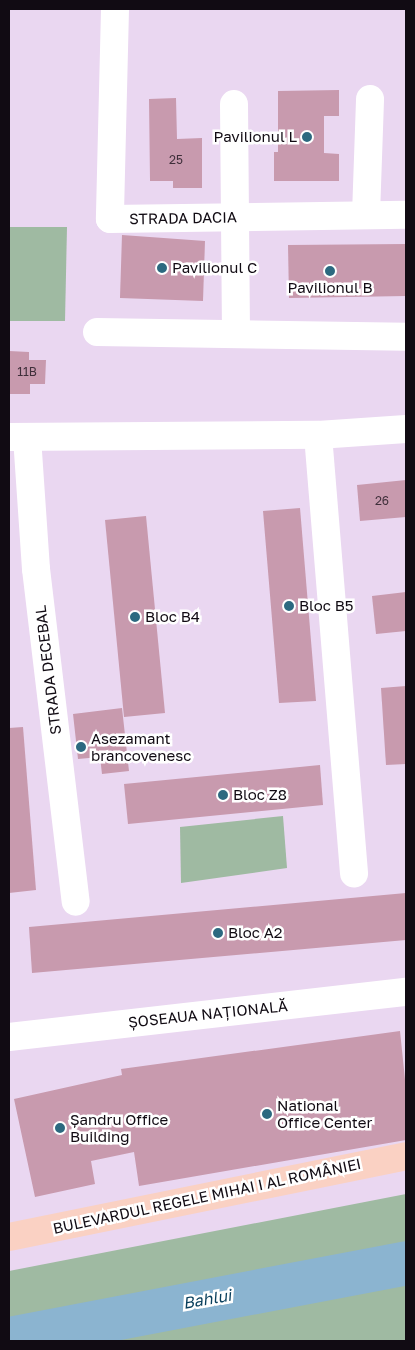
<!DOCTYPE html>
<meta charset="utf-8">
<style>
body{margin:0}
#map{position:relative;width:415px;height:1350px;overflow:hidden;background:#ead7f1;font-family:"Golos Text",sans-serif}
div>[style]{position:absolute}
.green>*{inset:0;background:#9fbaa2}
.river>*{height:44px;margin:-22px;padding:0 22px;transform-origin:22px;border-radius:22px;background:#8bb4d0}
.building>*{inset:0;background:#c89aae}
.minor>*{height:28px;margin:-14px;padding:0 14px;transform-origin:14px;border-radius:14px;background:#fff}
.major>*{height:28px;margin:-14px;padding:0 14px;transform-origin:14px;border-radius:14px;background:#fad1c3}
.dots>*{width:14px;height:14px;translate:-50% -50%;box-sizing:border-box;border:2px solid #fff;border-radius:50%}
span{translate:-50% -50%;white-space:nowrap;text-align:center;line-height:1.15;-webkit-text-stroke:5px #fff;paint-order:stroke}
.number-label{font-size:12px;color:#3f2f3a}
.number-label span{-webkit-text-stroke-width:0}
.poi-label{font-size:15px;color:#110b13}
.right{translate:-100% -50%;text-align:right}
.left{translate:0 -50%;text-align:left}
.street-label{font-size:15px;color:#110b13}
.water-label{font-size:16px;color:#093f5c;font-style:italic}
.frame{position:absolute;inset:0;border:10px solid #110b13;pointer-events:none}
</style>
<div id="map">
<div class="green">
<i style="clip-path:polygon(9px 227px,67px 227px,65px 321px,9px 321px)"></i>
<i style="clip-path:polygon(283px 816px,287px 868px,181px 883px,180px 827px)"></i>
<i style="clip-path:polygon(406px 1194px,406px 1341px,9px 1341px,9px 1271px)"></i>
</div>
<div class="river">
<i style="left:9px;top:1339px;width:404px;rotate:-10.8deg"></i>
</div>
<div class="building">
<i style="clip-path:polygon(339px 90px,339px 116px,324px 116px,324px 153px,339px 154px,339px 181px,274px 181px,274px 152px,278px 152px,278px 91px)"></i>
<i style="clip-path:polygon(176px 98px,177px 139px,202px 138px,202px 188px,173px 188px,173px 181px,150px 181px,149px 99px)"></i>
<i style="clip-path:polygon(122px 235px,205px 241px,203px 301px,120px 298px)"></i>
<i style="clip-path:polygon(406px 244px,406px 296px,289px 298px,288px 245px)"></i>
<i style="clip-path:polygon(9px 351px,29px 352px,29px 360px,46px 360px,45px 384px,30px 384px,30px 394px,9px 394px)"></i>
<i style="clip-path:polygon(406px 480px,406px 517px,360px 521px,357px 485px)"></i>
<i style="clip-path:polygon(300px 508px,316px 701px,279px 703px,263px 511px)"></i>
<i style="clip-path:polygon(146px 516px,165px 713px,124px 717px,105px 520px)"></i>
<i style="clip-path:polygon(406px 592px,406px 631px,376px 634px,372px 596px)"></i>
<i style="clip-path:polygon(406px 686px,406px 764px,386px 765px,381px 688px)"></i>
<i style="clip-path:polygon(122px 708px,129px 771px,102px 774px,100px 757px,78px 759px,73px 714px)"></i>
<i style="clip-path:polygon(23px 727px,36px 890px,9px 893px,9px 728px)"></i>
<i style="clip-path:polygon(320px 765px,323px 805px,128px 824px,124px 784px)"></i>
<i style="clip-path:polygon(406px 893px,406px 940px,32px 973px,29px 927px)"></i>
<i style="clip-path:polygon(400px 1031px,406px 1089px,406px 1140px,139px 1186px,134px 1152px,91px 1161px,95px 1184px,35px 1197px,14px 1099px,122px 1075px,121px 1069px)"></i>
</div>
<div class="minor">
<i style="left:115px;top:9px;width:210px;rotate:91.4deg"></i>
<i style="left:110px;top:219px;width:296px;rotate:-0.8deg"></i>
<i style="left:234px;top:104px;width:230px;rotate:89.5deg"></i>
<i style="left:366px;top:215px;width:116px;rotate:-88deg"></i>
<i style="left:97px;top:332px;width:309px;rotate:0.9deg"></i>
<i style="left:318px;top:435px;width:440px;rotate:85.3deg"></i>
<i style="left:9px;top:437px;width:309px;rotate:-0.4deg"></i>
<i style="left:318px;top:435px;width:88px;rotate:-3.9deg"></i>
<i style="left:27px;top:437px;width:132px;rotate:86.1deg"></i>
<i style="left:36px;top:569px;width:335px;rotate:83.2deg"></i>
<i style="left:9px;top:1037px;width:400px;rotate:-6.5deg"></i>
</div>
<div class="major">
<i style="left:9px;top:1237px;width:405px;rotate:-11.5deg"></i>
</div>
<div class="dots">
<i style="left:307px;top:137px;background:#2c6980"></i>
<i style="left:162px;top:268px;background:#2c6980"></i>
<i style="left:330px;top:271px;background:#2c6980"></i>
<i style="left:289px;top:606px;background:#2c6980"></i>
<i style="left:135px;top:617px;background:#2c6980"></i>
<i style="left:81px;top:747px;background:#2c6980"></i>
<i style="left:223px;top:795px;background:#2c6980"></i>
<i style="left:218px;top:933px;background:#2c6980"></i>
<i style="left:267px;top:1114px;background:#2c6980"></i>
<i style="left:60px;top:1128px;background:#2c6980"></i>
</div>
<div class="number-label">
<span style="left:176px;top:160px">25</span>
<span style="left:27px;top:372px">11B</span>
<span style="left:382px;top:501px">26</span>
</div>
<div class="poi-label">
<span class="right" style="left:297px;top:137px">Pavilionul L</span>
<span class="left" style="left:172px;top:268px">Pavilionul C</span>
<span style="left:330px;top:288px">Pavilionul B</span>
<span class="left" style="left:299px;top:606px">Bloc B5</span>
<span class="left" style="left:145px;top:617px">Bloc B4</span>
<span class="left" style="left:91px;top:747px">Asezamant<br>brancovenesc</span>
<span class="left" style="left:233px;top:795px">Bloc Z8</span>
<span class="left" style="left:228px;top:933px">Bloc A2</span>
<span class="left" style="left:277px;top:1114px">National<br>Office Center</span>
<span class="left" style="left:70px;top:1128px">Șandru Office<br>Building</span>
</div>
<div class="street-label">
<span style="left:183px;top:218px;rotate:-1deg">STRADA DACIA</span>
<span style="left:48px;top:670px;rotate:-97deg">STRADA DECEBAL</span>
<span style="left:208px;top:1014px;rotate:-6deg">ȘOSEAUA NAȚIONALĂ</span>
<span style="left:207px;top:1196px;rotate:-12deg">BULEVARDUL REGELE MIHAI I AL ROMÂNIEI</span>
</div>
<div class="water-label">
<span style="left:207px;top:1299px;rotate:-10deg">Bahlui</span>
</div>
<div class="frame"></div>
</div>
